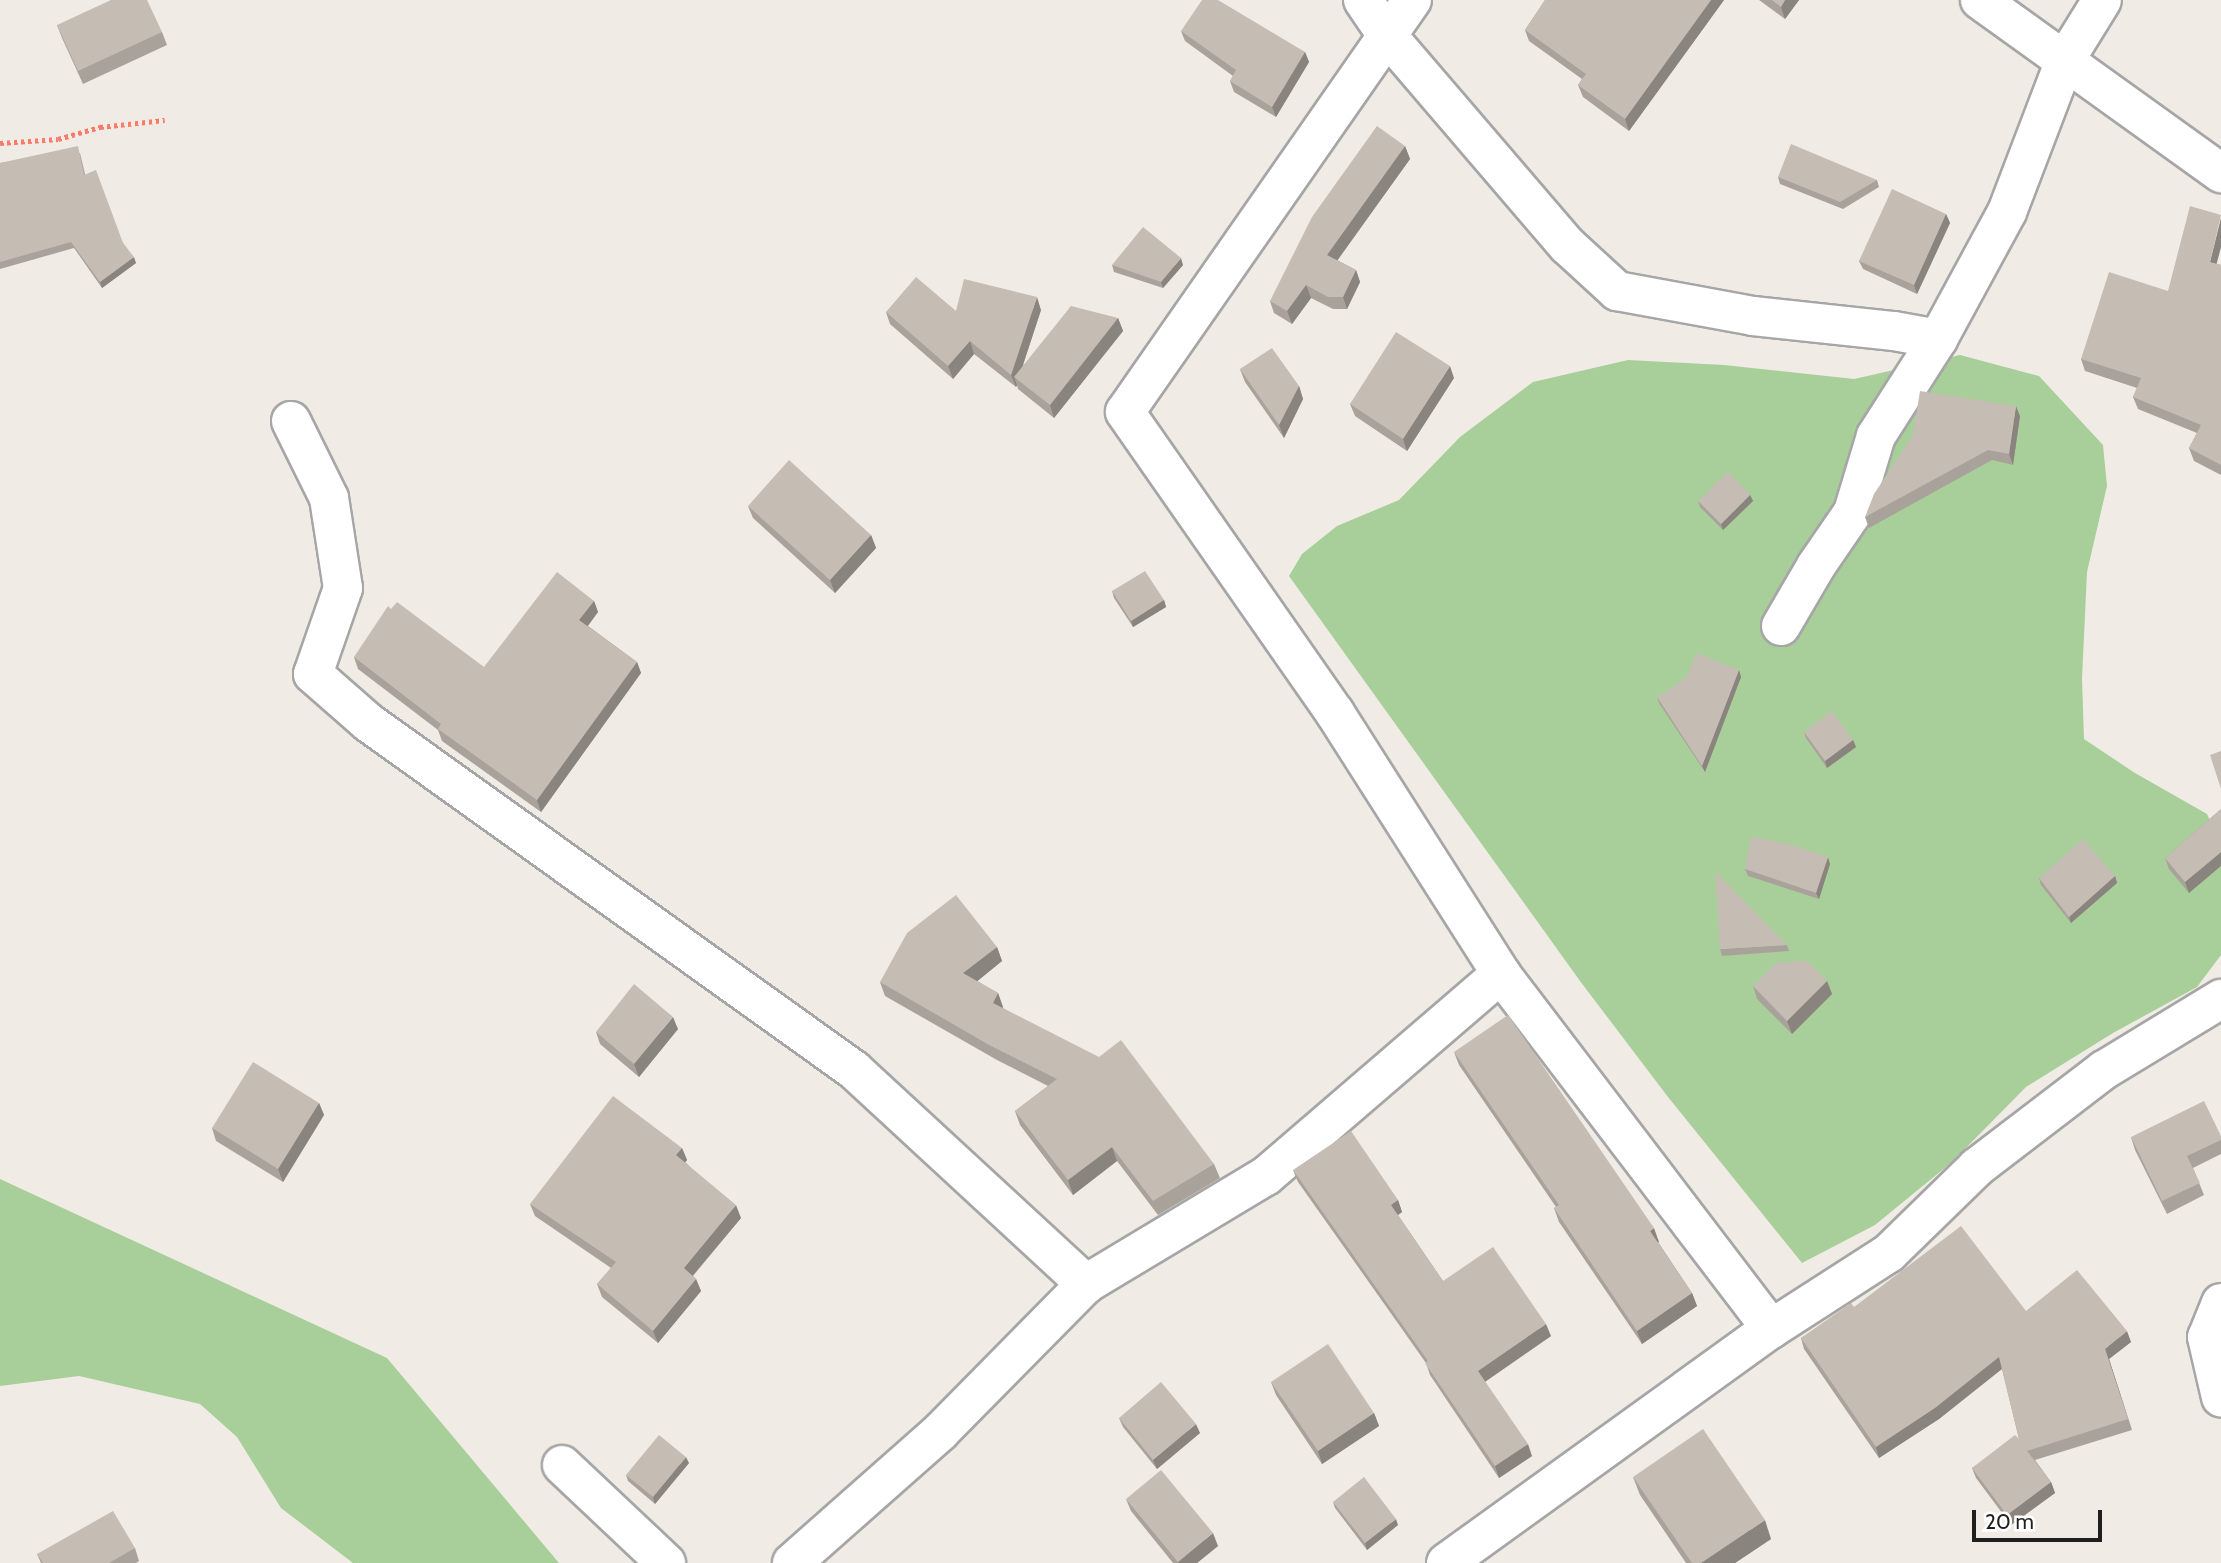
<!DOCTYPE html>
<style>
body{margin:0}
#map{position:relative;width:2221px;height:1563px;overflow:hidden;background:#f0ece5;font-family:Cabin,sans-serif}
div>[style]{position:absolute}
.forest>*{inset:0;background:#a8cf99}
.path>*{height:4.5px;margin-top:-2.25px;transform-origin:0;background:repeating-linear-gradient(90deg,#fb7b6a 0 3.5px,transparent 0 7px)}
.roads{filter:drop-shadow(2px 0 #a6a6a6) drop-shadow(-2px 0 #a6a6a6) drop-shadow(0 2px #a6a6a6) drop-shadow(0 -2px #a6a6a6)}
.minor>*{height:38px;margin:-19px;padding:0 19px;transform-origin:19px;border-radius:19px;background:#fff}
.wall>*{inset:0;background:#a9a29b}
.shaded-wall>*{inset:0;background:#8a847e}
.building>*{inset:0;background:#c5bcb4}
span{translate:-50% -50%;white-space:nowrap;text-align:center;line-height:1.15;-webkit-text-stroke:5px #fff;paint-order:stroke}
.scale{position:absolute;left:1972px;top:1510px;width:130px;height:32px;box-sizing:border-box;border:4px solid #1f1f1f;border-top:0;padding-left:9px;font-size:21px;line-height:24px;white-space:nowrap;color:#1f1f1f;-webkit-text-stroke:5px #fff;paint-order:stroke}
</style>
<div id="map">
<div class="forest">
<i style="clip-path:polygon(1960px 355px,2039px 376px,2103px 445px,2107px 486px,2087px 572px,2082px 679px,2084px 739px,2135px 773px,2207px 814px,2221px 844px,2221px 955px,2197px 987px,2113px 1033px,2026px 1087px,1952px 1162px,1875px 1225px,1802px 1263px,1668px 1097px,1580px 981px,1289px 576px,1302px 554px,1337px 526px,1399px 500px,1460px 437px,1533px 382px,1628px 360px,1724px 365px,1854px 379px)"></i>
<i style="clip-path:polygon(0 1179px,387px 1358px,559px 1563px,353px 1563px,281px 1508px,237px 1437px,200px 1404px,79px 1376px,0 1386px)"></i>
</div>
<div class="path">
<i style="left:0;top:143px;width:58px;rotate:-3.9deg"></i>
<i style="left:58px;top:139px;width:44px;rotate:-15.9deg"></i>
<i style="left:100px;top:127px;width:65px;rotate:-6.1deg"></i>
</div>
<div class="roads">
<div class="minor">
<i style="left:1363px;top:0;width:41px;rotate:55.9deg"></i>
<i style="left:1386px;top:34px;width:279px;rotate:49.4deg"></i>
<i style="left:1568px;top:246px;width:67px;rotate:42.6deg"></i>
<i style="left:1617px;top:291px;width:138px;rotate:10.4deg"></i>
<i style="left:1753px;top:316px;width:142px;rotate:6.1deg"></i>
<i style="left:1894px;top:331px;width:45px;rotate:10.3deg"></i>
<i style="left:1412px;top:0;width:502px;rotate:124.86deg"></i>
<i style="left:1125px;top:412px;width:367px;rotate:55.1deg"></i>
<i style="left:1335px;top:713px;width:309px;rotate:57.5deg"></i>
<i style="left:1501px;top:974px;width:446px;rotate:52.7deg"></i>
<i style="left:1980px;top:0;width:297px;rotate:35.7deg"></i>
<i style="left:291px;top:421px;width:86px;rotate:63.7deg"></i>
<i style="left:329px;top:498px;width:91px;rotate:81.2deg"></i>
<i style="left:343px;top:588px;width:91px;rotate:109.2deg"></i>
<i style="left:313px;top:674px;width:74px;rotate:41.2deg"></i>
<i style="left:369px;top:723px;width:596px;rotate:35.58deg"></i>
<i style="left:854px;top:1070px;width:316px;rotate:42.7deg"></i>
<i style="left:1781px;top:626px;width:69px;rotate:-59.7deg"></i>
<i style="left:1816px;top:566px;width:65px;rotate:-55.6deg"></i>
<i style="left:1853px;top:512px;width:79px;rotate:-73.2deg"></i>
<i style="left:1876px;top:436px;width:115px;rotate:-57.4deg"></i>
<i style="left:1938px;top:339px;width:145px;rotate:-61.5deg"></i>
<i style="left:2007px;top:212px;width:163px;rotate:-69.1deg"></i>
<i style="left:2065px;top:60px;width:70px;rotate:-58.3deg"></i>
<i style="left:2221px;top:1303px;width:37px;rotate:112deg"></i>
<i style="left:2207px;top:1337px;width:62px;rotate:76.9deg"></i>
<i style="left:562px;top:1465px;width:143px;rotate:43.3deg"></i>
<i style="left:792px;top:1563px;width:198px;rotate:-41.5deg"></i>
<i style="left:940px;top:1432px;width:208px;rotate:-45.4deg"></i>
<i style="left:1086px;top:1284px;width:210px;rotate:-31deg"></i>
<i style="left:1266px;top:1176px;width:310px;rotate:-40.7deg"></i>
<i style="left:1446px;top:1563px;width:400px;rotate:-35.8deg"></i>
<i style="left:1771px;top:1329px;width:140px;rotate:-32.8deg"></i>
<i style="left:1889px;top:1253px;width:123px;rotate:-44.3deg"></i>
<i style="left:1977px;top:1167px;width:160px;rotate:-37.4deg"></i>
<i style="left:2104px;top:1070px;width:137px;rotate:-31.3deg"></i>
</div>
</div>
<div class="wall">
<i style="clip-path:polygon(1545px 0,1724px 0,1629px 131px,1583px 97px,1578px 85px,1582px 79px,1529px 41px,1525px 30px)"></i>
<i style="clip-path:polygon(1759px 0,1799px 0,1785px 19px)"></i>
<i style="clip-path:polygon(57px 25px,162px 32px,167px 45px,83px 84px,62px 38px)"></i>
<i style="clip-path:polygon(1181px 31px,1305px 52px,1309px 62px,1276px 117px,1234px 92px,1230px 81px,1233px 76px,1185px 41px)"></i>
<i style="clip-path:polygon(1405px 146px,1410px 159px,1337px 260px,1356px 270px,1360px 282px,1347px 309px,1333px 309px,1311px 298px,1292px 324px,1274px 313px,1270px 301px)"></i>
<i style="clip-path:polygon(80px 153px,85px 174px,123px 243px,136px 263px,102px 288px,74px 248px,0 269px,0 163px)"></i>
<i style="clip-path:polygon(1778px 177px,1877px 180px,1879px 187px,1843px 209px,1780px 184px)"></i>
<i style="clip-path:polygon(1946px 214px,1950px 223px,1917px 294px,1863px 269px,1859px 261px)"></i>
<i style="clip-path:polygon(2217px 264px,2221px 265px,2221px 475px,2194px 461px,2189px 448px,2197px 433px,2138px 409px,2133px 397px,2137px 388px,2085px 371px,2081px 359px,2168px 291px)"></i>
<i style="clip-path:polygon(1112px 265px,1183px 265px,1163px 288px,1114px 272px)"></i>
<i style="clip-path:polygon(1041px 310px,1023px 365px,1118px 318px,1123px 331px,1054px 418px,1018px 389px,1017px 385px,1016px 387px,974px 354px,953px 379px,890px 324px,886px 312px)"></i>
<i style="clip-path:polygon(1240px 369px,1299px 386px,1303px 399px,1284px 438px,1245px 382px)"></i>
<i style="clip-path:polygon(1454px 378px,1407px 451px,1355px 416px,1350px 404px)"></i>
<i style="clip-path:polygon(2020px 416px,2013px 465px,1992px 460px,1869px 528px,1865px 517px)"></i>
<i style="clip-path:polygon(1750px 495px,1753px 501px,1723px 530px,1700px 507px,1698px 501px)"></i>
<i style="clip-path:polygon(748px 506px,871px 535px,876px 548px,835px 593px,753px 518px)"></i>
<i style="clip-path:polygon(1112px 591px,1164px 600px,1166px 607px,1133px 627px,1114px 598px)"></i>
<i style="clip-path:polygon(594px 601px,598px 612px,588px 626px,637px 662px,641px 673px,541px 812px,442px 741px,438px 730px,358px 669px,354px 657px,484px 667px)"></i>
<i style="clip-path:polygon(1739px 670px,1741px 677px,1705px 772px,1659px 703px,1657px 697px)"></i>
<i style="clip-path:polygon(1804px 732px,1853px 740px,1856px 747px,1827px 768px,1806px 738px)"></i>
<i style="clip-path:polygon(2221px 809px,2189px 893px,2169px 869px,2165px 858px)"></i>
<i style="clip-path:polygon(1830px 864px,1819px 899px,1748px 876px,1745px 869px)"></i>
<i style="clip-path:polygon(2115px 876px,2117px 883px,2071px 923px,2041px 885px,2039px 878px)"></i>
<i style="clip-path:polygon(1787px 945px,1789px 951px,1722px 956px,1720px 949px)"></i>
<i style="clip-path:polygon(997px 947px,1002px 961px,977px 981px,998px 993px,1003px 1008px,1214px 1164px,1220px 1178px,1158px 1215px,1117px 1161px,1073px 1195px,1020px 1125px,1015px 1111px,1048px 1086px,997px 1060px,885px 996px,880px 982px)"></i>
<i style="clip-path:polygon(1827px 981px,1832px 994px,1792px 1034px,1757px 999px,1753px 986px)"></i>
<i style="clip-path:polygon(678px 1029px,639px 1077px,600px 1044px,596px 1032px)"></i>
<i style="clip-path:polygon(1454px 1052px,1659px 1242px,1658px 1242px,1692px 1293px,1697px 1306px,1642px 1344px,1559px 1222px,1554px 1208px,1556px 1207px,1459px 1065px)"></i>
<i style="clip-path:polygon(319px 1103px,324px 1115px,283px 1182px,216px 1141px,212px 1128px)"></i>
<i style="clip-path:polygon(2221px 1136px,2221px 1154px,2193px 1168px,2204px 1195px,2167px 1214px,2135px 1150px,2131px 1137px)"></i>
<i style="clip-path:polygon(682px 1148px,687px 1160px,685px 1162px,741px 1218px,693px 1276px,696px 1279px,701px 1291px,658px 1343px,602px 1297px,597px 1284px,611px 1268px,535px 1216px,530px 1204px)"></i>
<i style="clip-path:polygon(1293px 1170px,1398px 1200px,1402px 1212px,1398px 1215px,1443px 1281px,1551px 1336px,1485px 1382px,1532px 1456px,1499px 1478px,1430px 1375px,1426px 1363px,1298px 1182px)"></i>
<i style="clip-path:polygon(1854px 1307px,2026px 1311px,2131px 1342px,2109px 1359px,2132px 1430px,2035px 1460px,2051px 1482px,2055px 1493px,2011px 1525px,1976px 1478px,1972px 1468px,2019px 1439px,2002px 1369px,1939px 1419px,1879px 1458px,1804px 1349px,1801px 1338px)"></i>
<i style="clip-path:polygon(1271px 1382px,1374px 1413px,1379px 1426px,1322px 1464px,1276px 1395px)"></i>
<i style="clip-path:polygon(1119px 1418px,1200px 1433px,1157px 1469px,1123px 1427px)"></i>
<i style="clip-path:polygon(689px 1463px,655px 1504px,628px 1481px,626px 1475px)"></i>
<i style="clip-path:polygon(1633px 1477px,1771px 1539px,1735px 1563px,1686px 1563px,1640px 1495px)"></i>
<i style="clip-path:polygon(1126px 1499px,1218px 1546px,1197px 1563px,1173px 1563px,1131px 1511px)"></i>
<i style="clip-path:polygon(1333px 1502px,1398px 1525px,1367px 1550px,1335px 1508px)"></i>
<i style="clip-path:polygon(135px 1548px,139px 1561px,136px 1563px,41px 1563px,37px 1554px)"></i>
</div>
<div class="shaded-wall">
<i style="clip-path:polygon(1711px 0,1724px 0,1629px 131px,1625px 119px)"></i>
<i style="clip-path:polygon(1785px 0,1799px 0,1785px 19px,1781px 7px)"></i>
<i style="clip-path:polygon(1305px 52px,1309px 62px,1276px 117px,1272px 107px)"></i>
<i style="clip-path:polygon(1405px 146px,1410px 159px,1332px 268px,1327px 255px)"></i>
<i style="clip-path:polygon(1946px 214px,1950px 223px,1917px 294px,1914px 285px)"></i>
<i style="clip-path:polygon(2221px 218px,2221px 247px,2214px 274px,2210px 262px)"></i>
<i style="clip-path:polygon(134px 257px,136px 263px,102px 288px,100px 282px)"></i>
<i style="clip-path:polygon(1181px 258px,1183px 265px,1163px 288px,1161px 282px)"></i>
<i style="clip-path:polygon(1356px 270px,1360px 282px,1347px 309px,1343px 297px)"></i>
<i style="clip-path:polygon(1306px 285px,1311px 298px,1292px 324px,1287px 311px)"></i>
<i style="clip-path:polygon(1037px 297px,1041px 310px,1018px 380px,1014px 377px,1017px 385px,1016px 387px,1011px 375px)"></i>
<i style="clip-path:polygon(1118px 318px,1123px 331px,1054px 418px,1050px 405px)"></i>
<i style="clip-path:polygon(970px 341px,974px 354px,953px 379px,948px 366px)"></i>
<i style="clip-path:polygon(1450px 366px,1454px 378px,1407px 451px,1403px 439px)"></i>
<i style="clip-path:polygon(1299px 386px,1303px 399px,1284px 438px,1279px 425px)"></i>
<i style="clip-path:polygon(2016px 406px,2020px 416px,2013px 465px,2009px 454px)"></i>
<i style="clip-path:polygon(1750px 495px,1753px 501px,1723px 530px,1721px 524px)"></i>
<i style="clip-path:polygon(871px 535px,876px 548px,835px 593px,830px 580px)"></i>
<i style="clip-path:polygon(1164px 600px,1166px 607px,1133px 627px,1131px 621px)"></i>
<i style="clip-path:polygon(594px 601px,598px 612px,583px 632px,579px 620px)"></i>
<i style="clip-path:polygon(637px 662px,641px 673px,541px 812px,537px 800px)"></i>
<i style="clip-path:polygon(1739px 670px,1741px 677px,1705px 772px,1702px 766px)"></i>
<i style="clip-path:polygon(1853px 740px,1856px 747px,1827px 768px,1825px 761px)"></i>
<i style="clip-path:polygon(2221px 852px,2221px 866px,2189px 893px,2185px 882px)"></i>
<i style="clip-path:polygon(1828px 857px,1830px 864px,1819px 899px,1816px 893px)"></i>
<i style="clip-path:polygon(2115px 876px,2117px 883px,2071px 923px,2069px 917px)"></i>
<i style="clip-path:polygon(997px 947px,1002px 961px,969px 988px,963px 973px)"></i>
<i style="clip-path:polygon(1827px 981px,1832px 994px,1792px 1034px,1787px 1021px)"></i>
<i style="clip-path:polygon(998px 993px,1003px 1007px,998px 1017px,993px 1003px)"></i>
<i style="clip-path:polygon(673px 1017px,678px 1029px,639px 1077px,634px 1064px)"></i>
<i style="clip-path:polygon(319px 1103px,324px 1115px,283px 1182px,278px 1169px)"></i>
<i style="clip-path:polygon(1112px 1147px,1117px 1161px,1073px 1195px,1068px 1180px)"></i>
<i style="clip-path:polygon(682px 1148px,687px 1160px,681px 1168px,676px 1155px)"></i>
<i style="clip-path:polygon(1398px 1200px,1402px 1212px,1395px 1217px,1391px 1205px)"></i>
<i style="clip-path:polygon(736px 1205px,741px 1218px,688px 1281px,684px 1268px)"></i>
<i style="clip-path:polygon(1654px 1228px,1659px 1242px,1655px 1244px,1650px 1231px)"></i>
<i style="clip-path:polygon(696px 1279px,701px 1291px,658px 1343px,653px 1331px)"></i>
<i style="clip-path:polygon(1692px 1293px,1697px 1306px,1642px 1344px,1637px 1331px)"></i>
<i style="clip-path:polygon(1546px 1324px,1551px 1336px,1483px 1383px,1478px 1371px)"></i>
<i style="clip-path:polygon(2127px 1331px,2131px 1342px,2109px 1359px,2132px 1430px,2105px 1349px)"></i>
<i style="clip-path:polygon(1999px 1357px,2003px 1368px,1939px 1419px,1879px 1458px,1876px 1447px)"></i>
<i style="clip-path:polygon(1374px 1413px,1379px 1426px,1322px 1464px,1318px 1451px)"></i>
<i style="clip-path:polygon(1196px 1424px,1200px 1433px,1157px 1469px,1153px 1460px)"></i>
<i style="clip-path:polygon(1528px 1444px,1532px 1456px,1499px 1478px,1495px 1466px)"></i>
<i style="clip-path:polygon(686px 1457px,689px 1463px,655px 1504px,653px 1497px)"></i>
<i style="clip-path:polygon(2051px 1482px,2055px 1493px,2011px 1525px,2007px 1515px)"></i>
<i style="clip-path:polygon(1396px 1519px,1398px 1525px,1367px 1550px,1365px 1543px)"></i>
<i style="clip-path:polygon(1765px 1520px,1771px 1539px,1735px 1563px,1701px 1563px)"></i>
<i style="clip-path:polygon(1213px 1533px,1218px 1546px,1197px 1563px,1179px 1563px,1178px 1562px)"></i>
</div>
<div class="building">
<i style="clip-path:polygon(111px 0,147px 0,162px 32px,78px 71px,57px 25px)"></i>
<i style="clip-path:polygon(1202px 0,1218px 0,1305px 52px,1272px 107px,1230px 81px,1236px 70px,1181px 31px)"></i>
<i style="clip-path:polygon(1545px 0,1711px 0,1625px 119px,1578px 85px,1586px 74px,1525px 30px)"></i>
<i style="clip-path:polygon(1772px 0,1785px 0,1781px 7px)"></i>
<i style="clip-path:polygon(1377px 126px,1405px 146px,1327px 255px,1356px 270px,1343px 297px,1328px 297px,1306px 285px,1287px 311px,1270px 301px,1312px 217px)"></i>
<i style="clip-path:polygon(1791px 144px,1877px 180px,1840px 202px,1778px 177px)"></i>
<i style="clip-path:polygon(78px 146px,84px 175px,96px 170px,123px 243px,134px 257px,100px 282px,71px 242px,0 262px,0 163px)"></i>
<i style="clip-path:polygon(1892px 189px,1946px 214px,1914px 285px,1859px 261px)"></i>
<i style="clip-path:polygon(2190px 206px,2221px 215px,2210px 262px,2221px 265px,2221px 465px,2189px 448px,2201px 425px,2133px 397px,2141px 378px,2081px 359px,2109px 272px,2168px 291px)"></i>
<i style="clip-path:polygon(1143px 227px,1181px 258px,1161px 282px,1112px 265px)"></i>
<i style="clip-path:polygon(916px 277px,956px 311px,964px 279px,1037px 297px,1011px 375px,970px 341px,948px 366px,886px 312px)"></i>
<i style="clip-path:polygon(1071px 306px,1118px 318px,1050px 405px,1014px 377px)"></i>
<i style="clip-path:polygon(1396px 332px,1450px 366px,1403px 439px,1350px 404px)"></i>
<i style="clip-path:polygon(1272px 348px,1299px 386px,1279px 425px,1240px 369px)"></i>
<i style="clip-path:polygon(1920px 391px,2016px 406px,2009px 454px,1988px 450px,1865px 517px,1874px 494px,1913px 435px)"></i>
<i style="clip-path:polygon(789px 460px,871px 535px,830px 580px,748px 506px)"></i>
<i style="clip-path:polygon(1728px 471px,1750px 495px,1721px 524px,1698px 501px)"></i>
<i style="clip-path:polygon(1145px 571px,1164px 600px,1131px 621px,1112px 591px)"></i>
<i style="clip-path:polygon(557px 572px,594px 601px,579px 620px,637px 662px,537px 800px,438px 729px,441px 724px,354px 657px,388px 606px,391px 609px,397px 602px,484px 667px)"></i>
<i style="clip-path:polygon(1696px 653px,1739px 670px,1702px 766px,1657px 697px,1686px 678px)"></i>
<i style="clip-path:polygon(1832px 711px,1853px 740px,1825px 761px,1804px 732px)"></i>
<i style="clip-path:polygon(2221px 751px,2221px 789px,2210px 755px)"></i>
<i style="clip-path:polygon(2221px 809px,2221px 852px,2185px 882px,2165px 858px)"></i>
<i style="clip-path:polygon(1751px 837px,1786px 843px,1828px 857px,1816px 893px,1745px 869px)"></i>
<i style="clip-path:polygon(2083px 839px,2115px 876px,2069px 917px,2039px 878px)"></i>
<i style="clip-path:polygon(1715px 871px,1787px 945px,1720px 949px)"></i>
<i style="clip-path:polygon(956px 895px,997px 947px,963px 973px,998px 993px,993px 1003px,1099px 1057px,1121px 1040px,1214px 1164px,1153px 1201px,1112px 1147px,1068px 1180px,1015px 1111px,1057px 1079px,991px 1046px,880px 982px,907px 933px)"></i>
<i style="clip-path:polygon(1807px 961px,1827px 981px,1787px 1021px,1753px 986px,1776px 963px)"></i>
<i style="clip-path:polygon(634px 984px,673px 1017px,634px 1064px,596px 1032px)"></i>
<i style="clip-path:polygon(1508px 1015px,1654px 1228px,1650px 1231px,1692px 1293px,1637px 1331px,1554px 1208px,1559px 1205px,1454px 1052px)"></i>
<i style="clip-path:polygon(253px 1062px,319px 1103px,278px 1169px,212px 1128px)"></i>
<i style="clip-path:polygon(613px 1096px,682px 1148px,676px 1155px,736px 1205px,684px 1268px,696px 1279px,653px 1331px,597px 1284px,616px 1262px,530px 1204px)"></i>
<i style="clip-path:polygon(2204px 1101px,2221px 1136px,2221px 1140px,2187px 1156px,2200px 1183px,2162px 1201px,2131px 1137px)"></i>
<i style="clip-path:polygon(1351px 1131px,1398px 1200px,1391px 1205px,1443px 1281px,1493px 1247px,1546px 1324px,1478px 1371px,1528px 1444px,1495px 1466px,1425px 1363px,1428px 1361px,1293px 1170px)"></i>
<i style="clip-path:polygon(1961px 1226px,2026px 1311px,2077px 1270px,2127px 1331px,2105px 1349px,2128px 1419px,2027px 1451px,2051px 1482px,2007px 1515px,1972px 1468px,2015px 1435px,2019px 1439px,1999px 1357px,1935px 1408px,1876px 1447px,1801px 1338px,1851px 1303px,1854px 1307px)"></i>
<i style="clip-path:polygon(1328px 1344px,1374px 1413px,1318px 1451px,1271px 1382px)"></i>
<i style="clip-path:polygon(1161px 1382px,1196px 1424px,1153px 1460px,1119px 1418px)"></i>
<i style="clip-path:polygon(1703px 1429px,1765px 1520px,1701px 1563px,1692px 1563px,1633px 1477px)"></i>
<i style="clip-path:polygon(659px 1435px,686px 1457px,653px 1497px,626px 1475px)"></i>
<i style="clip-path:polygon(1161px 1470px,1213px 1533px,1178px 1562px,1126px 1499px)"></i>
<i style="clip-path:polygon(1364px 1477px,1396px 1519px,1365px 1543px,1333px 1502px)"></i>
<i style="clip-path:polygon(113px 1511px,135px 1548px,109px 1563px,43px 1563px,37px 1554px)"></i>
</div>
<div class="scale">20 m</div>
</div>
